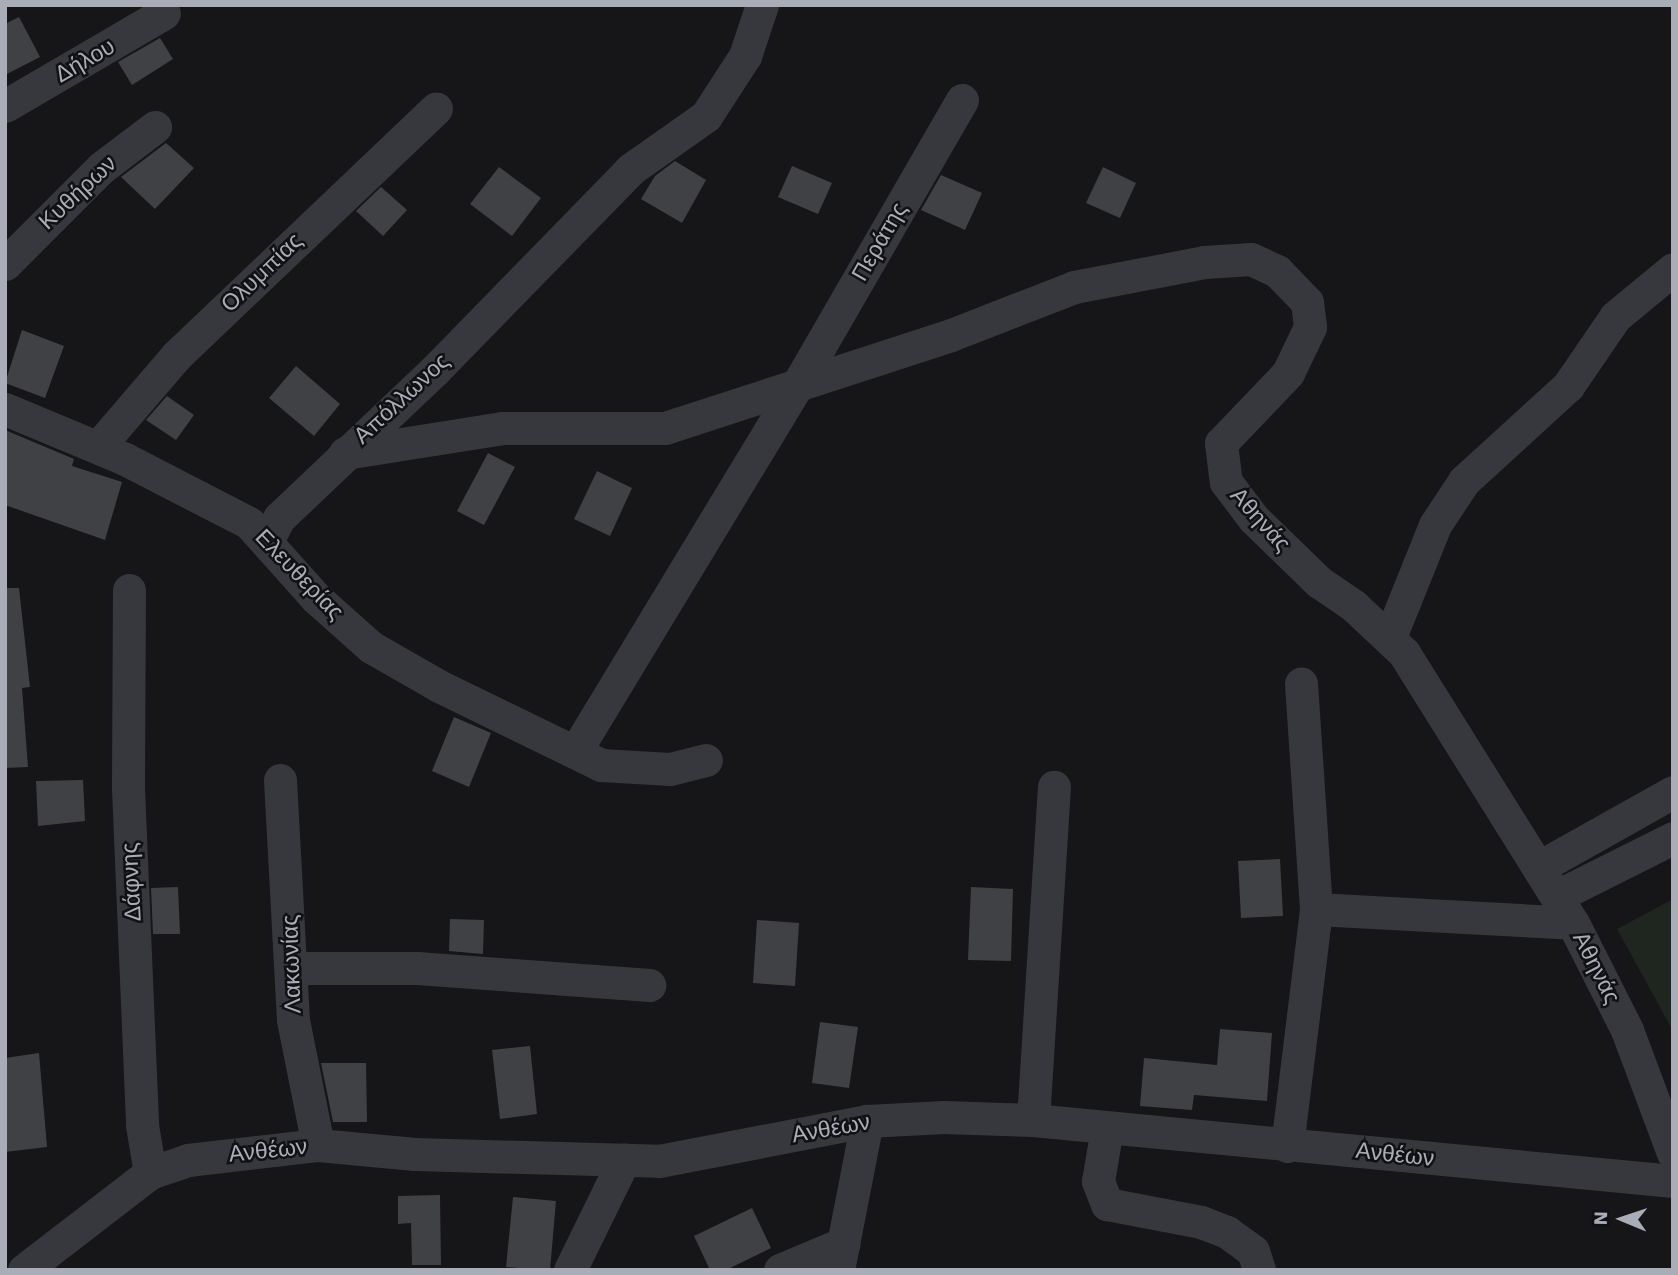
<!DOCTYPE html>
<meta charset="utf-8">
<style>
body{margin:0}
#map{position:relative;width:1678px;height:1275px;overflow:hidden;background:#161618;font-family:"Work Sans",sans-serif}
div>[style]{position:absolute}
.green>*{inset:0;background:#1e261f}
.building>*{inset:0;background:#404145}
.minor>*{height:33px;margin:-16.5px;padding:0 16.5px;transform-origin:16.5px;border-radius:16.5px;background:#37383d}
span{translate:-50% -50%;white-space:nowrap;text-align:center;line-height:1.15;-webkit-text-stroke:5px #111113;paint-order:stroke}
.street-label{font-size:23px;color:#a8adb8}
.frame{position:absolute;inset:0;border:7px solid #a8adb8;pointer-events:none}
.north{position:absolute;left:1587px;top:1184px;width:70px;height:70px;-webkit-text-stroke:5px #111113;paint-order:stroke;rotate:272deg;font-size:19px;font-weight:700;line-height:28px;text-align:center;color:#a8adb8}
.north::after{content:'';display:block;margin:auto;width:24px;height:32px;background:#a8adb8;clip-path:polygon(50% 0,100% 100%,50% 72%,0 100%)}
</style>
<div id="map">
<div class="green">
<i style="clip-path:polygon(1673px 899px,1673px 1031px,1617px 929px)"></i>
</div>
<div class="building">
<i style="clip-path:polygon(19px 17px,40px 57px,5px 75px,5px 24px)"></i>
<i style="clip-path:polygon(160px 38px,173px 59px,132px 85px,118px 62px)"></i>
<i style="clip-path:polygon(166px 143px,194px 168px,155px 209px,121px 177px)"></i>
<i style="clip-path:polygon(675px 161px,706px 180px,682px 223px,641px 199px,655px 176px)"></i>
<i style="clip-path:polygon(792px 166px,832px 183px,818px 214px,778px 197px)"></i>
<i style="clip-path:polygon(499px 167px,541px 198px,512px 236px,470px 204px)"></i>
<i style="clip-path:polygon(1103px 167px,1136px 183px,1120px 218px,1086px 203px)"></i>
<i style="clip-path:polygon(941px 175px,982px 193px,965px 230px,921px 210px)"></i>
<i style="clip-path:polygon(381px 187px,407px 210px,383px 236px,356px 211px)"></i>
<i style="clip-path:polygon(22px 330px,64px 346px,45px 398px,5px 383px)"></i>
<i style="clip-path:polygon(296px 366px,340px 404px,314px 436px,269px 398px)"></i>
<i style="clip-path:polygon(167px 396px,194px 415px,176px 440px,146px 420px)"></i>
<i style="clip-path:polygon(5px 430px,74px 459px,72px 466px,122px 482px,105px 540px,5px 505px)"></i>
<i style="clip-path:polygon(488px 453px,515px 467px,484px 525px,457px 511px)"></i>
<i style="clip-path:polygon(597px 471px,632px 488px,610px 536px,574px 519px)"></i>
<i style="clip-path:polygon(5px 588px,19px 588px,30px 687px,22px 688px,28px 767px,5px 768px)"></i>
<i style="clip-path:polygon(454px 717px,491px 733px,469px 787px,432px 771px)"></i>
<i style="clip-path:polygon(83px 780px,85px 821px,38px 826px,36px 781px)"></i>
<i style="clip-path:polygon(1280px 859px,1283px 916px,1241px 918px,1238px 861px)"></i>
<i style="clip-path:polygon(178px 887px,180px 934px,153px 934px,151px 888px)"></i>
<i style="clip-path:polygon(971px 887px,1013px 889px,1011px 961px,968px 960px)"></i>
<i style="clip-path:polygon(450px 919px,484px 920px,483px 954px,449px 951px)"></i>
<i style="clip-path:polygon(757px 920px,799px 923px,795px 986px,753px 983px)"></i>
<i style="clip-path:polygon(820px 1022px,858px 1027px,849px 1088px,812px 1083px)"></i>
<i style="clip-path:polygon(1220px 1029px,1272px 1033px,1267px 1101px,1194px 1095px,1192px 1110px,1140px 1106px,1144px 1058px,1217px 1065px)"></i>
<i style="clip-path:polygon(530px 1046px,537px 1114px,500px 1119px,492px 1050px)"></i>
<i style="clip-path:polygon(39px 1053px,47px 1147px,5px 1152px,5px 1058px)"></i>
<i style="clip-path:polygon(321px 1063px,366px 1063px,367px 1122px,333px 1122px)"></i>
<i style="clip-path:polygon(440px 1195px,441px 1265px,412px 1265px,411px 1223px,398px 1224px,398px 1196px)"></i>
<i style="clip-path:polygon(513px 1197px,556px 1201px,550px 1270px,506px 1267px)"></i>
<i style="clip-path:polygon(752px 1208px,771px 1248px,726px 1270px,710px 1270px,694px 1236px)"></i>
</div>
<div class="minor">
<i style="left:5px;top:106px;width:184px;rotate:-30.3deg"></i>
<i style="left:5px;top:264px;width:136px;rotate:-45deg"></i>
<i style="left:101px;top:168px;width:68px;rotate:-37.2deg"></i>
<i style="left:5px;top:409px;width:130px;rotate:22.6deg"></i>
<i style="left:125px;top:459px;width:140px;rotate:27.3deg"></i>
<i style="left:249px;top:523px;width:101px;rotate:48.2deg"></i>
<i style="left:316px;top:598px;width:74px;rotate:41.7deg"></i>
<i style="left:371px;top:647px;width:78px;rotate:29.8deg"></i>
<i style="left:439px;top:686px;width:180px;rotate:26deg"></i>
<i style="left:601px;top:765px;width:69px;rotate:3.3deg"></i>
<i style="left:670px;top:769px;width:37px;rotate:-14deg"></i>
<i style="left:98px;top:447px;width:120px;rotate:-49.4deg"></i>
<i style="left:176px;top:356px;width:359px;rotate:-43.6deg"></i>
<i style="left:345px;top:453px;width:159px;rotate:-9deg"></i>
<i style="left:502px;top:428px;width:163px"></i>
<i style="left:665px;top:428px;width:301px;rotate:-18deg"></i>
<i style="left:951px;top:335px;width:132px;rotate:-21.3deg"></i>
<i style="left:1074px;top:287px;width:133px;rotate:-10.8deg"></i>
<i style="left:1205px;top:262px;width:46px;rotate:-3.7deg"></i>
<i style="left:1251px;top:259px;width:29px;rotate:25deg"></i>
<i style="left:1277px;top:271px;width:43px;rotate:45.9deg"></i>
<i style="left:1307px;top:302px;width:25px;rotate:83deg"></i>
<i style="left:1310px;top:327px;width:51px;rotate:115.6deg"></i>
<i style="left:1288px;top:373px;width:97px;rotate:133.7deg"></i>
<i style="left:1221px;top:443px;width:39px;rotate:83deg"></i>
<i style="left:1226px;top:482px;width:46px;rotate:52.9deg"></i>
<i style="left:1254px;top:519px;width:91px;rotate:44.1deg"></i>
<i style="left:1319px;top:582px;width:42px;rotate:34.4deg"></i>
<i style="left:1354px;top:606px;width:69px;rotate:43.2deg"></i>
<i style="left:1404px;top:653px;width:319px;rotate:58deg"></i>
<i style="left:1573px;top:923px;width:120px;rotate:63.2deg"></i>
<i style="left:1627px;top:1030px;width:131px;rotate:69.5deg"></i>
<i style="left:268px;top:539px;width:24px;rotate:-62deg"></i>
<i style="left:279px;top:518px;width:215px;rotate:-43.5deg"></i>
<i style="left:435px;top:370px;width:281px;rotate:-45.7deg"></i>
<i style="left:631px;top:169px;width:92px;rotate:-35.2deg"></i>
<i style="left:706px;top:116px;width:72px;rotate:-57deg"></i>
<i style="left:745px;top:56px;width:54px;rotate:-71.6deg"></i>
<i style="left:129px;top:590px;width:198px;rotate:90.3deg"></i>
<i style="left:128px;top:788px;width:337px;rotate:87.6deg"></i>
<i style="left:142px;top:1125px;width:49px;rotate:80.5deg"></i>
<i style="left:1390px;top:637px;width:121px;rotate:-68.1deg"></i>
<i style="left:1435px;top:525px;width:53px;rotate:-56.6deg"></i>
<i style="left:1464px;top:481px;width:141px;rotate:-42.4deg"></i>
<i style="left:1568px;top:386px;width:83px;rotate:-55.7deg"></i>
<i style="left:1615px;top:317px;width:75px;rotate:-39.6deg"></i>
<i style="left:575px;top:752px;width:430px;rotate:-58.8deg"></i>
<i style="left:798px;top:384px;width:328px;rotate:-60deg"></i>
<i style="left:280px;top:780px;width:240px;rotate:86.9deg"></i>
<i style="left:293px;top:1020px;width:127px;rotate:78.7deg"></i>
<i style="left:1541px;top:866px;width:151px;rotate:-29.3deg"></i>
<i style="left:1559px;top:895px;width:127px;rotate:-26.6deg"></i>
<i style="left:1316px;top:909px;width:257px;rotate:3.1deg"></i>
<i style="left:294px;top:968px;width:123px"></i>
<i style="left:417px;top:968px;width:233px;rotate:4.2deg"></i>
<i style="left:1033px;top:1120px;width:334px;rotate:-86.4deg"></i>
<i style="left:1107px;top:1128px;width:54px;rotate:99.6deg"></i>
<i style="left:1098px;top:1181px;width:25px;rotate:69deg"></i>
<i style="left:1107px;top:1204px;width:96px;rotate:10.8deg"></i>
<i style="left:1201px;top:1222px;width:28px;rotate:21deg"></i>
<i style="left:1227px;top:1232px;width:32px;rotate:36deg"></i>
<i style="left:1253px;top:1251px;width:20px;rotate:72deg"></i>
<i style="left:1287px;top:1146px;width:239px;rotate:-83deg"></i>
<i style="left:1316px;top:909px;width:226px;rotate:-93.8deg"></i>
<i style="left:24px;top:1270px;width:159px;rotate:-37.6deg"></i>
<i style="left:150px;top:1173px;width:40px;rotate:-18.9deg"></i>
<i style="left:188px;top:1160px;width:131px;rotate:-6.6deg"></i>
<i style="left:318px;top:1145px;width:97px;rotate:5.3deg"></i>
<i style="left:415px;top:1154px;width:244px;rotate:1.6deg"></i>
<i style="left:659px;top:1161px;width:212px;rotate:-10.9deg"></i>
<i style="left:867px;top:1121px;width:77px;rotate:-3deg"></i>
<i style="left:944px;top:1117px;width:89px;rotate:1.9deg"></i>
<i style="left:1033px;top:1120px;width:643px;rotate:5.44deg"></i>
<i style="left:570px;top:1270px;width:123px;rotate:-63.9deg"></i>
<i style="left:780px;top:1270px;width:69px;rotate:-22.9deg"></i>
<i style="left:838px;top:1270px;width:152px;rotate:-79deg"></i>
</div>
<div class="street-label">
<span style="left:85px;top:61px;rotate:-30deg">Δήλου</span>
<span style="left:78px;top:193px;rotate:-43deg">Κυθήρων</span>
<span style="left:880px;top:242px;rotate:-60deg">Περάτης</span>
<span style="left:262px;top:273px;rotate:-44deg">Ολυμπίας</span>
<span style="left:402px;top:399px;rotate:-43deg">Απόλλωνος</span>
<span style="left:1260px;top:520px;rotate:48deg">Αθηνάς</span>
<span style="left:299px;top:575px;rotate:46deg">Ελευθερίας</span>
<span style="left:132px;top:882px;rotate:-93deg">Δάφνης</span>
<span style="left:292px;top:964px;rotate:-92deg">Λακωνίας</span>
<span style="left:1596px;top:968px;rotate:63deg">Αθηνάς</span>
<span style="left:831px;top:1129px;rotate:-10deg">Ανθέων</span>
<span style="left:268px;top:1151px;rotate:-6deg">Ανθέων</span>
<span style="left:1395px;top:1155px;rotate:6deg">Ανθέων</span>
</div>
<div class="frame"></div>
<div class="north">N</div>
</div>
